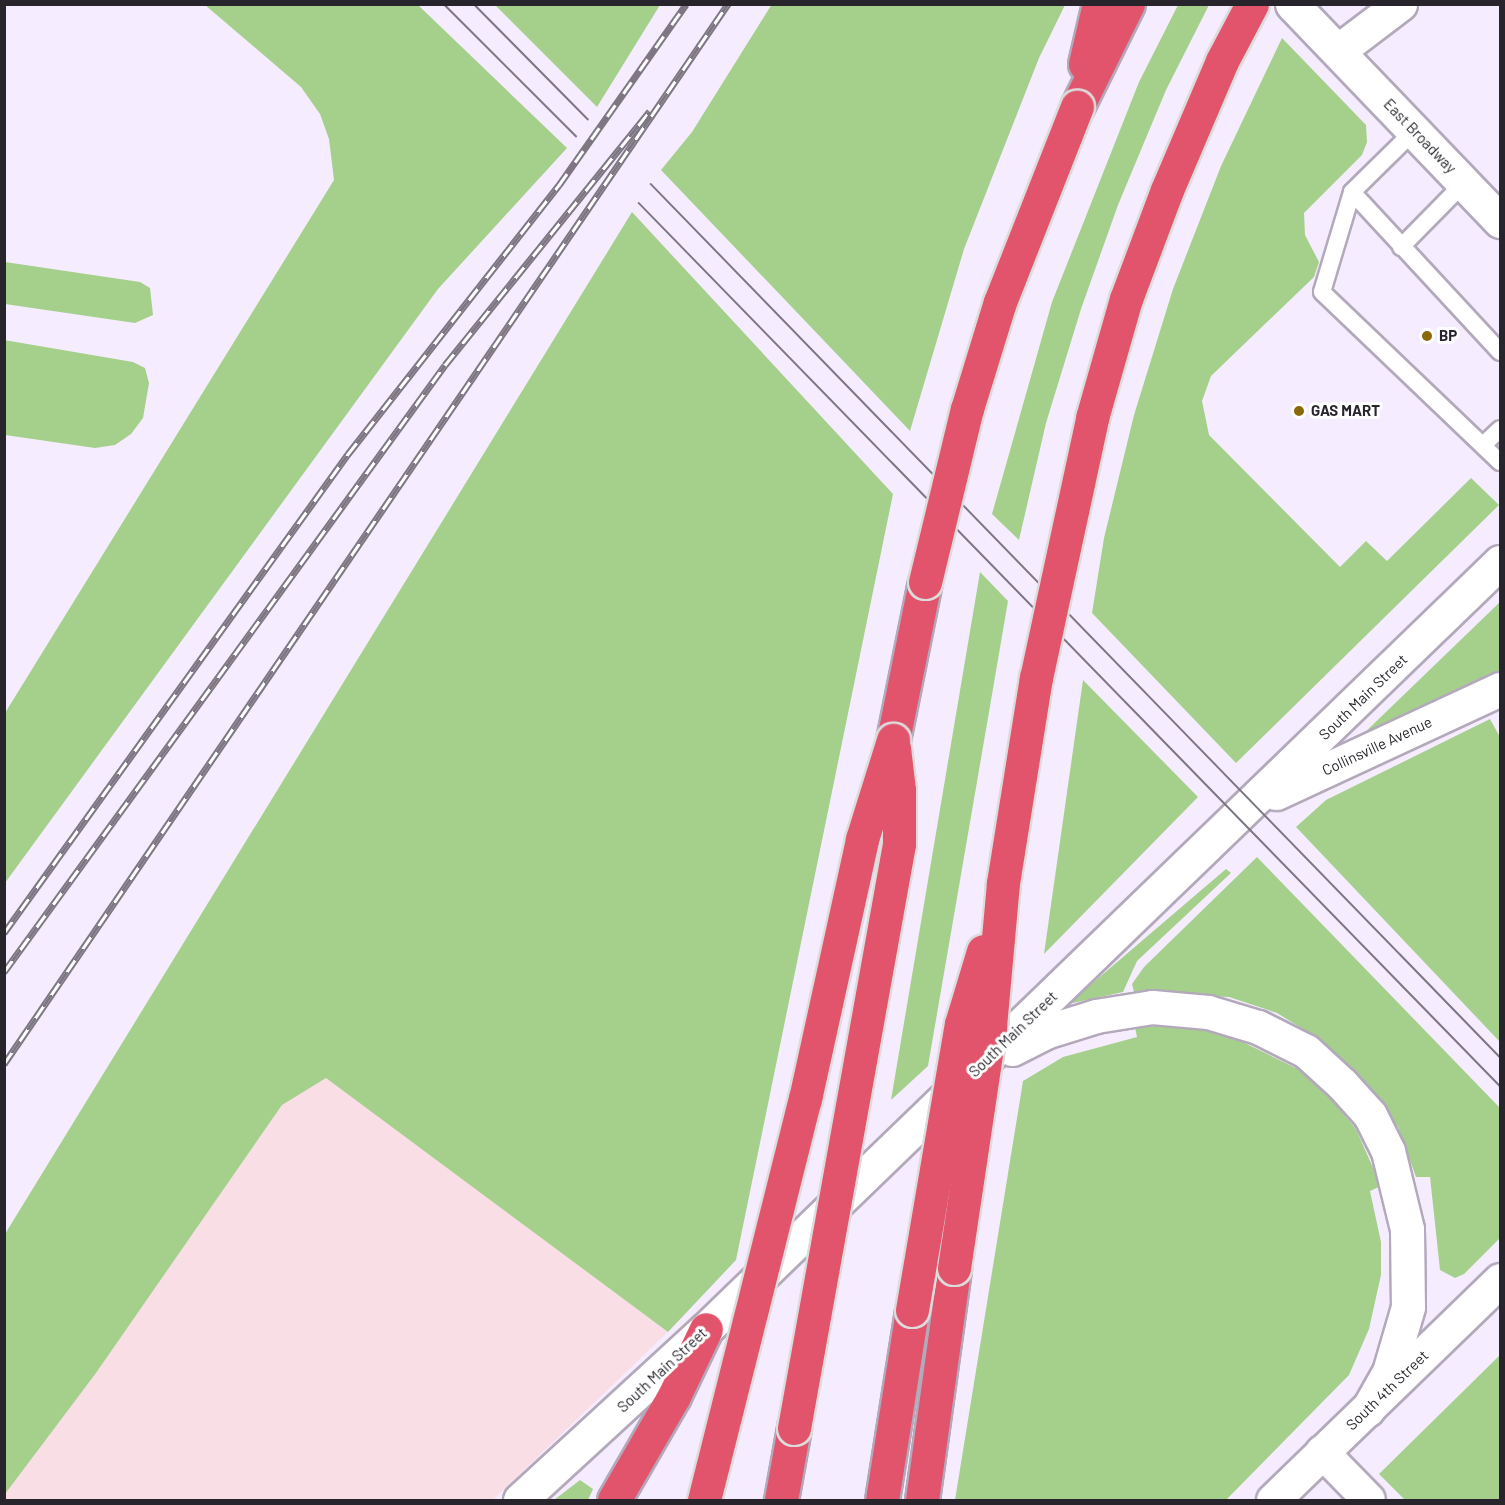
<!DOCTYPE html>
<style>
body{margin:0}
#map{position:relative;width:1505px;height:1505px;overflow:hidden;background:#f6ecff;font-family:Barlow,sans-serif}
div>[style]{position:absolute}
.industrial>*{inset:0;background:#f9dfe5}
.green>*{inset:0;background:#a5d08c}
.roads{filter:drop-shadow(2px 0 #b3a9bb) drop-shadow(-2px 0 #b3a9bb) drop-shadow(0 2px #b3a9bb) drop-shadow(0 -2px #b3a9bb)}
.lane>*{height:16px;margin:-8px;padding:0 8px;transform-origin:8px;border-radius:8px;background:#fff}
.street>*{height:32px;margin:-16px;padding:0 16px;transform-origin:16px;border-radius:16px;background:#fff}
.secondary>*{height:33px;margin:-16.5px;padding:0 16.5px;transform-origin:16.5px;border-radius:16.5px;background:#fff}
.highway>*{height:33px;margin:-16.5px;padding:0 16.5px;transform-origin:16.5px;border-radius:16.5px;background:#e2546c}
.tram>*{height:1.5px;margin:-0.75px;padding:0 0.75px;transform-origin:0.75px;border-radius:0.75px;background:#7c7782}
.rail>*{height:7px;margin-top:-3.5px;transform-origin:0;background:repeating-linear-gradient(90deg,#fff 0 14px,#7c7782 0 28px);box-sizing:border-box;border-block:2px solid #7c7782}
.bridges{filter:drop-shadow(2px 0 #dcdcdd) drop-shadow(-2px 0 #dcdcdd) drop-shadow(0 2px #dcdcdd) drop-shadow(0 -2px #dcdcdd)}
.highway-bridge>*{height:33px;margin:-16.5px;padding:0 16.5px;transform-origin:16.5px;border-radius:16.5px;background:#e2546c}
.dots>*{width:16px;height:16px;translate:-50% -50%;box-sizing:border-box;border:3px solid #fff;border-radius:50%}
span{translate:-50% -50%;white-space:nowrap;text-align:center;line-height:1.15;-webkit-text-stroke:6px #fff;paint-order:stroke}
.street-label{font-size:15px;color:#27242b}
.poi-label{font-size:15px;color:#27242b;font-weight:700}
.left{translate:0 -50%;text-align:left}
.frame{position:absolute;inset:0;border:6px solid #27242b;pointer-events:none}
</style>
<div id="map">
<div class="industrial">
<i style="clip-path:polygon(326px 1077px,668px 1332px,493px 1500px,5px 1500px,4px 1494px,96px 1373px,282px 1105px)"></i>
</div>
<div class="green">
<i style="clip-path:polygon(772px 4px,1065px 5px,1039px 58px,964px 249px,910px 431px,661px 170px,692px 132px)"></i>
<i style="clip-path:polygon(205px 5px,418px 5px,567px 148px,438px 289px,5px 883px,5px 713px,334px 180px,329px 139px,320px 114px,301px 87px)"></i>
<i style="clip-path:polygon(495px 5px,660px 5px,597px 107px)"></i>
<i style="clip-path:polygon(1178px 5px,1209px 5px,1166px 90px,1118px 205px,1081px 309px,1046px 423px,1019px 540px,992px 514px,1052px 302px,1139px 82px)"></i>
<i style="clip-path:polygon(1282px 38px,1366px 125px,1367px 142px,1362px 155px,1304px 213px,1305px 235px,1319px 262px,1314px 277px,1211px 376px,1202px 401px,1209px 435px,1340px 567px,1366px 541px,1387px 561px,1471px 478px,1499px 505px,1236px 763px,1092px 613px,1104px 538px,1134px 415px,1173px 289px,1221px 166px)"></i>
<i style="clip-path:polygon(632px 212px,893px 494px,736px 1260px,668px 1332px,326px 1078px,282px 1105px,96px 1373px,5px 1494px,5px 1234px)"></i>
<i style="clip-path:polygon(5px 262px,140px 282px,150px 288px,153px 315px,135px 323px,5px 304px)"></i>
<i style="clip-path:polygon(4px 340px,133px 362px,145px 368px,149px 383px,143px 418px,131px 434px,115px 445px,95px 448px,5px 435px)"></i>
<i style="clip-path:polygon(980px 572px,1008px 601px,988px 718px,928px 1066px,891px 1100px)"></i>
<i style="clip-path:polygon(1500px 602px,1500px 670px,1359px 738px)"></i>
<i style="clip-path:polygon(1083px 680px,1198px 797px,1044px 954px)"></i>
<i style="clip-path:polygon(1490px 719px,1500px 737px,1500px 1042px,1296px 827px,1326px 800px)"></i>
<i style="clip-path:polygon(1257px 857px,1500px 1108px,1500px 1238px,1464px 1274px,1455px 1278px,1440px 1270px,1430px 1177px,1416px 1177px,1398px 1127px,1366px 1083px,1319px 1039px,1277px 1013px,1229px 997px,1134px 992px,1132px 984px,1144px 967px)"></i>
<i style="clip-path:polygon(1226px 869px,1231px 873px,1137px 961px,1123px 992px,1068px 1004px)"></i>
<i style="clip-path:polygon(1179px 1026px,1222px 1032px,1300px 1070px,1324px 1090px,1356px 1129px,1381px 1186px,1370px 1191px,1381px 1242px,1381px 1275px,1369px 1329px,1349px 1375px,1226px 1500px,955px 1500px,1023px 1081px,1063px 1057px,1137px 1037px,1135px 1027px)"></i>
<i style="clip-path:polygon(1500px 1355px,1500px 1500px,1405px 1500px,1379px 1474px)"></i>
<i style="clip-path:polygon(580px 1480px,593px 1489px,588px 1500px,554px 1500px)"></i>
</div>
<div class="roads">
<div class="lane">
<i style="left:1415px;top:130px;width:88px;rotate:135.5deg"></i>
<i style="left:1352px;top:192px;width:104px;rotate:106.7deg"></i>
<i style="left:1322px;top:292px;width:246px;rotate:43.7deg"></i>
<i style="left:1352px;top:192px;width:218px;rotate:47.2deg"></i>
<i style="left:1401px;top:247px;width:90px;rotate:-45.5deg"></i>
<i style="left:1483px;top:445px;width:23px;rotate:-43deg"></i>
</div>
<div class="street">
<i style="left:1322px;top:1452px;width:67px;rotate:45.6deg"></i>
</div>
<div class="secondary">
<i style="left:1292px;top:4px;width:301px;rotate:46.2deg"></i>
<i style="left:1338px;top:51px;width:78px;rotate:-37.2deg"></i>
<i style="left:1276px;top:793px;width:247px;rotate:-24.9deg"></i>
<i style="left:1012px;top:1049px;width:37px;rotate:-27deg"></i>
<i style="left:1045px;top:1032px;width:53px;rotate:-17.4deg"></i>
<i style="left:1096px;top:1016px;width:57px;rotate:-9.1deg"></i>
<i style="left:1152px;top:1007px;width:56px;rotate:5.1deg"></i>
<i style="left:1208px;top:1012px;width:52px;rotate:16.7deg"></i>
<i style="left:1258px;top:1027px;width:54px;rotate:26.6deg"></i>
<i style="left:1306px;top:1051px;width:49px;rotate:42.5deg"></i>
<i style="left:1342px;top:1084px;width:42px;rotate:47.9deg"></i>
<i style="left:1370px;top:1115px;width:40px;rotate:63.4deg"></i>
<i style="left:1388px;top:1151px;width:80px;rotate:76.3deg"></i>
<i style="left:1407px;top:1229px;width:78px;rotate:89.3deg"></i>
<i style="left:1408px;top:1307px;width:68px;rotate:106.3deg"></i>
<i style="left:1389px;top:1372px;width:43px;rotate:119.6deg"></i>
<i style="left:520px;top:1500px;width:253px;rotate:-42.6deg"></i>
<i style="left:706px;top:1329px;width:1104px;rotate:-44.01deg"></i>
<i style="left:1273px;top:1500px;width:316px;rotate:-44.1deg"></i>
</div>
<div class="highway">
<i style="left:1085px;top:64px;width:62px;rotate:-76.9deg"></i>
<i style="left:1077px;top:107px;width:115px;rotate:-63.7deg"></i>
<i style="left:893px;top:740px;width:161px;rotate:-78.6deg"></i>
<i style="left:614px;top:1500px;width:120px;rotate:-60deg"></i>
<i style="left:674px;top:1396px;width:74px;rotate:-64.5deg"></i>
<i style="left:781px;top:1500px;width:73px;rotate:-79.8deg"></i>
<i style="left:882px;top:1500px;width:192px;rotate:-81deg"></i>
<i style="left:922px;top:1500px;width:234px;rotate:-82.1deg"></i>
</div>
</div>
<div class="tram">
<i style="left:444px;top:4px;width:187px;rotate:45deg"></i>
<i style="left:474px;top:4px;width:162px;rotate:45.3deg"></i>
<i style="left:651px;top:184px;width:1218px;rotate:45.8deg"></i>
<i style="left:639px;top:203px;width:1233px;rotate:45.72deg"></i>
</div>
<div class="rail">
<i style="left:4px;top:933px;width:590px;rotate:-54.32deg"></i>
<i style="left:348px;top:454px;width:342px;rotate:-51.9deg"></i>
<i style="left:559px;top:185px;width:221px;rotate:-54.9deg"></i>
<i style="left:4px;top:972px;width:750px;rotate:-54deg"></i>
<i style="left:445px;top:365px;width:326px;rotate:-51.1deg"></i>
<i style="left:4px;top:1064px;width:1284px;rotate:-55.67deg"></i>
</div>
<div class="bridges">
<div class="highway-bridge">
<i style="left:925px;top:582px;width:178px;rotate:-76.4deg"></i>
<i style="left:967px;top:409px;width:112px;rotate:-72.9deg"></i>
<i style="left:1000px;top:302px;width:210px;rotate:-68.5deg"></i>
<i style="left:954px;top:1268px;width:245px;rotate:-81.5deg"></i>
<i style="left:990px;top:1026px;width:144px;rotate:-84.8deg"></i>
<i style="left:1003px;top:883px;width:208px;rotate:-80.9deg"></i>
<i style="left:1036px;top:678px;width:266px;rotate:-77.8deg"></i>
<i style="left:1092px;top:418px;width:124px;rotate:-74.1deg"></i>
<i style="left:1126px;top:299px;width:116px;rotate:-69.4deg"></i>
<i style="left:1167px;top:190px;width:140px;rotate:-66.9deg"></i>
<i style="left:1222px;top:61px;width:64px;rotate:-62.2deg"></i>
<i style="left:912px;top:1310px;width:290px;rotate:-80.3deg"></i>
<i style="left:961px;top:1024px;width:76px;rotate:-73.2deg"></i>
<i style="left:794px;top:1428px;width:593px;rotate:-79.81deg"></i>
<i style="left:899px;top:844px;width:54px;rotate:-90deg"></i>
<i style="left:899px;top:790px;width:42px;rotate:-96.8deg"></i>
<i style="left:704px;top:1500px;width:414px;rotate:-75.9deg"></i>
<i style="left:805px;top:1099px;width:266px;rotate:-77.6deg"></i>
<i style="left:862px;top:839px;width:104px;rotate:-72.6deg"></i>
</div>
</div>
<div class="dots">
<i style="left:1427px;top:336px;background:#8a6806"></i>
<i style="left:1299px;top:411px;background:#8a6806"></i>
</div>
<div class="street-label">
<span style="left:1420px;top:136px;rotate:46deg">East Broadway</span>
<span style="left:1363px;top:697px;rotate:-44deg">South Main Street</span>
<span style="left:1377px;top:746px;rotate:-25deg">Collinsville Avenue</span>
<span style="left:1013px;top:1034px;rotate:-44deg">South Main Street</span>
<span style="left:662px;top:1370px;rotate:-43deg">South Main Street</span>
<span style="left:1387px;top:1390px;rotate:-44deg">South 4th Street</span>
</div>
<div class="poi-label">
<span class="left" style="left:1439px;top:336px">BP</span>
<span class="left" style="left:1311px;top:411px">GAS MART</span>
</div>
<div class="frame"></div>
</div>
